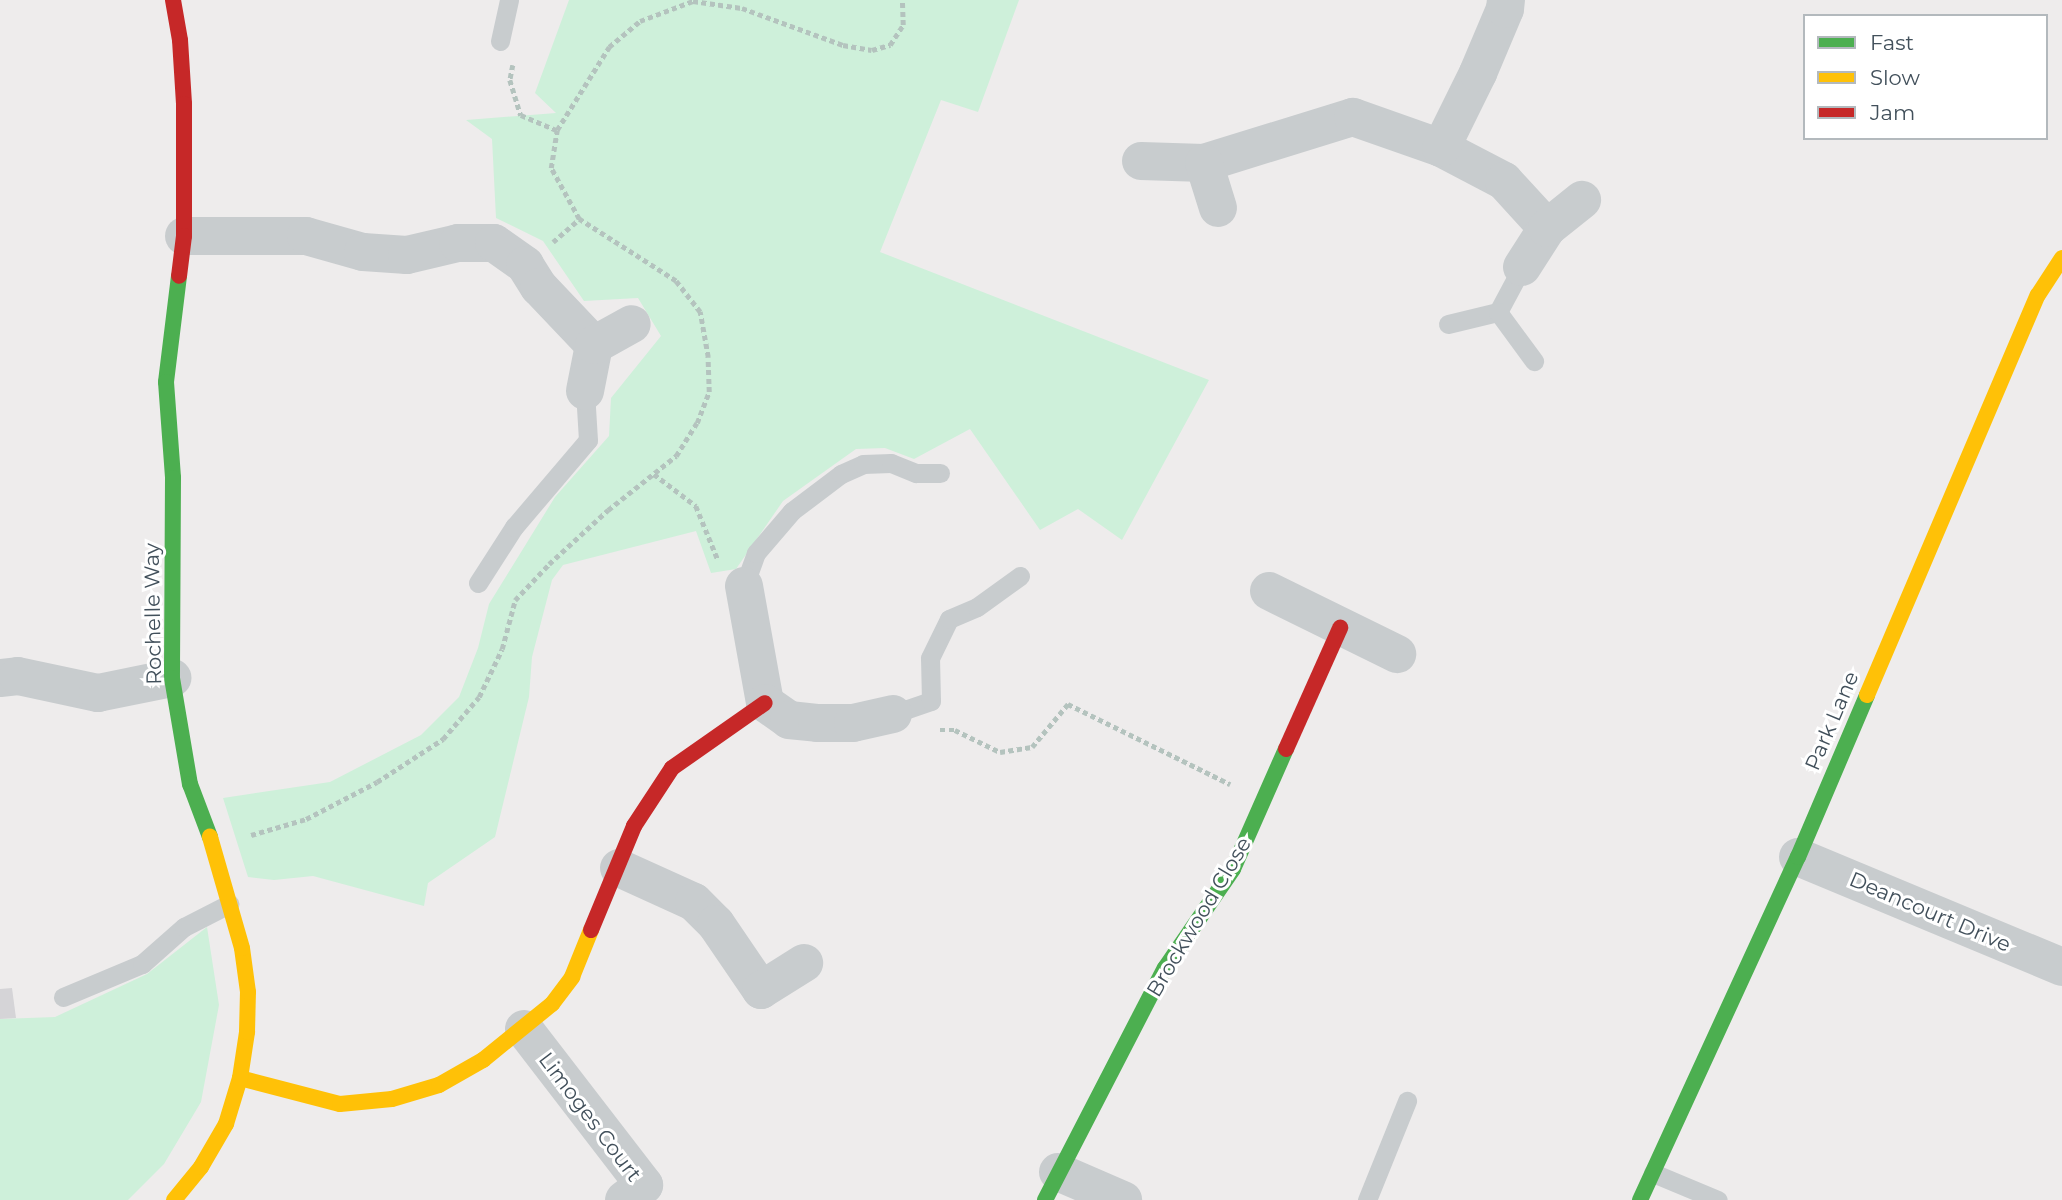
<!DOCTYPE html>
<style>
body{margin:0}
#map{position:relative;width:2062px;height:1200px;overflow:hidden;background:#eeecec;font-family:Montserrat,sans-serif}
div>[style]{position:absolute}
.green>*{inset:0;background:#cef0da}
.building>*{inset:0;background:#d5d4d7}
.path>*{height:4.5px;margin-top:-2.25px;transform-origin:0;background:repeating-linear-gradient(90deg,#b4c3be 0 5px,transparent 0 8.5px)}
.lane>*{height:19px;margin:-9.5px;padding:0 9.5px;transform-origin:9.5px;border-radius:9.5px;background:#c8ccce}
.street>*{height:38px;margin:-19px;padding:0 19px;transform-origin:19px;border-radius:19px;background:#c8ccce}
.fast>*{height:16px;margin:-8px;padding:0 8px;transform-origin:8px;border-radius:8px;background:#4caf50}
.slow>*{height:16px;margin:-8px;padding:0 8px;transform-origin:8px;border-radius:8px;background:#ffc107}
.jam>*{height:16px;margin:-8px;padding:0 8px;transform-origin:8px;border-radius:8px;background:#c62828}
span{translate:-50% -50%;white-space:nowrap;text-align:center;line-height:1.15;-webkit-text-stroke:6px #fff;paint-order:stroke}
.street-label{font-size:21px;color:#42505b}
.legend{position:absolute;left:1803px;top:14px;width:245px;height:126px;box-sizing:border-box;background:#fff;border:2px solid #b3b9bd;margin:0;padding:9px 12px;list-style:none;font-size:21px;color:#42505b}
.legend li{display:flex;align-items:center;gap:14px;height:35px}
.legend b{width:35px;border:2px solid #b3b9bd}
</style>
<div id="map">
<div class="green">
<i style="clip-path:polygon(569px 0,1019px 0,978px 112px,941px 100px,880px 252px,1209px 380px,1122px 540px,1078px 509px,1040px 530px,970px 429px,914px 459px,885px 448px,856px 449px,783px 501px,736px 569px,711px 573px,696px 531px,563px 565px,552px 580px,532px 657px,529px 697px,495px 837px,428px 883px,424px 906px,313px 876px,274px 880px,248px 877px,223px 798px,330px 782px,421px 735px,459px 697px,478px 648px,489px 604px,555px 497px,609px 436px,611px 398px,661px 336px,638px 298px,584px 301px,543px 241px,496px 218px,492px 139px,466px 120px,556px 113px,535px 93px)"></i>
<i style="clip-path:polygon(207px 927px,219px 1005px,201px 1102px,164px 1164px,128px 1200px,0 1200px,0 1019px,55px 1017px,147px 974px)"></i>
</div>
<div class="building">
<i style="clip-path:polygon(12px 988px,16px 1018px,0 1019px,0 989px)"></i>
</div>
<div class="path">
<i style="left:513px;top:65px;width:15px;rotate:101deg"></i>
<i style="left:510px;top:80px;width:37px;rotate:73deg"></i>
<i style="left:521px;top:115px;width:39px;rotate:23deg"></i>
<i style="left:553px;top:242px;width:35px;rotate:-41deg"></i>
<i style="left:654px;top:474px;width:53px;rotate:37.3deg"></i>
<i style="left:696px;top:506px;width:58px;rotate:67.8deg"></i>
<i style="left:940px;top:730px;width:15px"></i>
<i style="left:955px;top:730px;width:50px;rotate:26.1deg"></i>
<i style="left:1000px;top:752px;width:32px;rotate:-9deg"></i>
<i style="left:1032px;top:747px;width:56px;rotate:-50.1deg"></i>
<i style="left:1068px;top:704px;width:181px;rotate:26.3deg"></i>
<i style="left:251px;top:835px;width:57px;rotate:-16.2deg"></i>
<i style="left:306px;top:819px;width:80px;rotate:-27.5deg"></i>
<i style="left:377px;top:782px;width:79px;rotate:-33.1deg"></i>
<i style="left:443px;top:739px;width:55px;rotate:-49.4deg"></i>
<i style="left:479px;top:697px;width:53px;rotate:-64.4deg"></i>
<i style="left:502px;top:649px;width:51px;rotate:-75.1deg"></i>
<i style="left:515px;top:600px;width:50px;rotate:-46.6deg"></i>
<i style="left:549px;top:564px;width:80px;rotate:-42.5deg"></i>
<i style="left:608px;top:510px;width:87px;rotate:-38.5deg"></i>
<i style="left:676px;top:456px;width:39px;rotate:-58deg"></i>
<i style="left:697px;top:423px;width:33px;rotate:-69deg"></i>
<i style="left:709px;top:392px;width:35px;rotate:-92deg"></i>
<i style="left:708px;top:357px;width:46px;rotate:-100.1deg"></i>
<i style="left:700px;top:312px;width:39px;rotate:-128deg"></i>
<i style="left:676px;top:281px;width:115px;rotate:-147.4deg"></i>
<i style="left:579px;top:219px;width:58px;rotate:-118.8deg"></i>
<i style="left:551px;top:168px;width:38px;rotate:-81deg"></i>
<i style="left:557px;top:130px;width:98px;rotate:-57.9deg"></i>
<i style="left:609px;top:47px;width:40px;rotate:-40deg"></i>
<i style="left:640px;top:21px;width:57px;rotate:-20.7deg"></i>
<i style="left:693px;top:1px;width:49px;rotate:8.1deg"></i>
<i style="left:742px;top:8px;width:108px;rotate:20.1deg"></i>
<i style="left:843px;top:45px;width:29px;rotate:10deg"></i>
<i style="left:872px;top:50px;width:19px;rotate:-16deg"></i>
<i style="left:890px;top:45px;width:24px;rotate:-57deg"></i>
<i style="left:903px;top:25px;width:25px;rotate:-92deg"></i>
</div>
<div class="lane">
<i style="left:500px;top:41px;width:42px;rotate:-77.6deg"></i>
<i style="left:1498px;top:312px;width:51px;rotate:-61.9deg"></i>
<i style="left:1448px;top:324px;width:51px;rotate:-13.5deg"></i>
<i style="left:1498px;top:312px;width:61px;rotate:53.7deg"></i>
<i style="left:478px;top:583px;width:67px;rotate:-57.3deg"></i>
<i style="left:514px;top:527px;width:114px;rotate:-49.6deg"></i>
<i style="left:588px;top:440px;width:49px;rotate:-93.5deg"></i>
<i style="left:744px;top:586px;width:35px;rotate:-70deg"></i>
<i style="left:756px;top:553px;width:55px;rotate:-49.4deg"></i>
<i style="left:792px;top:511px;width:61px;rotate:-37.1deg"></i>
<i style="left:841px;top:474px;width:24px;rotate:-24deg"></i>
<i style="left:863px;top:464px;width:28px;rotate:-2deg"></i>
<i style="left:891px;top:463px;width:27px;rotate:22deg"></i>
<i style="left:916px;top:473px;width:24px"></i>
<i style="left:893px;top:714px;width:40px;rotate:-18.9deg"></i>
<i style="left:931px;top:701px;width:43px;rotate:-91.3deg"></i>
<i style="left:930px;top:658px;width:43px;rotate:-64deg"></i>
<i style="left:949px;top:619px;width:30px;rotate:-23deg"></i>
<i style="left:977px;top:607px;width:53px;rotate:-35.8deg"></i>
<i style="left:63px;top:997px;width:86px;rotate:-22.7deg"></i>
<i style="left:142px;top:964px;width:56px;rotate:-41.4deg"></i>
<i style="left:184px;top:927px;width:51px;rotate:-27.1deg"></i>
<i style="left:1653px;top:1173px;width:70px;rotate:22.6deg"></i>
<i style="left:1367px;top:1200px;width:107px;rotate:-68deg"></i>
</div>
<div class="street">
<i style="left:1441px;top:148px;width:71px;rotate:27.6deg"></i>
<i style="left:1504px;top:181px;width:64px;rotate:47.5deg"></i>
<i style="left:1141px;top:161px;width:63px;rotate:1.8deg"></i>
<i style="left:1204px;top:163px;width:156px;rotate:-17.2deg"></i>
<i style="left:1353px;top:117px;width:93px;rotate:19.4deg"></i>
<i style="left:1441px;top:148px;width:84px;rotate:-63.7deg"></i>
<i style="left:1478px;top:73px;width:69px;rotate:-67.1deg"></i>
<i style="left:1505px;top:9px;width:9px;rotate:-84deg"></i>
<i style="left:1204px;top:163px;width:47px;rotate:72.7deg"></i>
<i style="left:184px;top:236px;width:122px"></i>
<i style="left:306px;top:236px;width:59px;rotate:15.7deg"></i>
<i style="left:363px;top:252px;width:44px;rotate:3.9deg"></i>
<i style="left:407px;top:255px;width:52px;rotate:-13.2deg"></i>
<i style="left:458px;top:243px;width:36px"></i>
<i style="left:494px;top:243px;width:38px;rotate:35deg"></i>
<i style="left:525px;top:265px;width:26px;rotate:58deg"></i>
<i style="left:539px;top:287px;width:80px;rotate:46.5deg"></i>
<i style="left:1522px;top:267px;width:46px;rotate:-57.3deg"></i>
<i style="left:1547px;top:228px;width:45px;rotate:-38.7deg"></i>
<i style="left:585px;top:391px;width:47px;rotate:-78.9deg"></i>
<i style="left:594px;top:345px;width:43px;rotate:-28.9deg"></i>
<i style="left:744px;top:586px;width:119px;rotate:79.8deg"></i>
<i style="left:765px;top:703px;width:29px;rotate:35deg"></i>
<i style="left:789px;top:720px;width:28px;rotate:6deg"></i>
<i style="left:817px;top:723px;width:36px"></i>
<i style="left:853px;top:723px;width:41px;rotate:-12.7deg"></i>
<i style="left:1269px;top:591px;width:143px;rotate:26.2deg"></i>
<i style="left:0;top:678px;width:18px;rotate:-6deg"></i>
<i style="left:18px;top:676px;width:82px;rotate:12deg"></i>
<i style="left:98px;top:693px;width:76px;rotate:-11.5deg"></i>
<i style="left:1798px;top:857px;width:286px;rotate:22.6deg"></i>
<i style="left:619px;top:868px;width:82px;rotate:24.4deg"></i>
<i style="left:694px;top:902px;width:31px;rotate:45deg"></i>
<i style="left:716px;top:924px;width:80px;rotate:55.7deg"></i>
<i style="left:761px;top:990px;width:51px;rotate:-32.1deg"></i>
<i style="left:524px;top:1029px;width:197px;rotate:52.4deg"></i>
<i style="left:644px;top:1185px;width:25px;rotate:143deg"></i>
<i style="left:1058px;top:1172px;width:71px;rotate:23.3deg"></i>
</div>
<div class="fast">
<i style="left:179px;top:276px;width:107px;rotate:97deg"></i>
<i style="left:166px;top:382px;width:96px;rotate:85.8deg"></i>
<i style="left:173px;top:478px;width:200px;rotate:90.3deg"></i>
<i style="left:172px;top:678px;width:108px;rotate:80.4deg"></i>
<i style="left:190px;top:784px;width:57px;rotate:69.3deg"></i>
<i style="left:1045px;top:1200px;width:261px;rotate:-62.7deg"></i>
<i style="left:1165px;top:968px;width:120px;rotate:-55.5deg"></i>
<i style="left:1233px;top:869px;width:131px;rotate:-66.2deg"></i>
<i style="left:1640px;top:1200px;width:378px;rotate:-65.3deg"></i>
<i style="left:1798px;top:857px;width:176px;rotate:-66.9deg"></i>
</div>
<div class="slow">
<i style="left:1867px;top:695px;width:435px;rotate:-66.9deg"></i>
<i style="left:2038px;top:295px;width:44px;rotate:-57deg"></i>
<i style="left:240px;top:1078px;width:103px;rotate:14.6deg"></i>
<i style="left:340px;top:1104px;width:52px;rotate:-5.5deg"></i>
<i style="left:392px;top:1099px;width:49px;rotate:-16.6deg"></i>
<i style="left:439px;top:1085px;width:51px;rotate:-29.6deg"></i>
<i style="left:483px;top:1060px;width:89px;rotate:-39.1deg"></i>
<i style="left:552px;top:1004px;width:34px;rotate:-53deg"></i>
<i style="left:572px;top:977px;width:51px;rotate:-68deg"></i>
<i style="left:174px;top:1200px;width:43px;rotate:-50.7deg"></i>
<i style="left:201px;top:1167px;width:50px;rotate:-59.8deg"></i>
<i style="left:226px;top:1124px;width:48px;rotate:-73.1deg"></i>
<i style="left:240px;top:1078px;width:47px;rotate:-81.3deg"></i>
<i style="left:247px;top:1032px;width:40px;rotate:-88.6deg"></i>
<i style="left:248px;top:992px;width:44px;rotate:-97.8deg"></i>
<i style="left:242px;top:948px;width:116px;rotate:-106.1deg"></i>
</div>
<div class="jam">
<i style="left:173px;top:0;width:41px;rotate:80.1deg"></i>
<i style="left:180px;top:40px;width:64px;rotate:86.4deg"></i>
<i style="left:184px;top:104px;width:132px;rotate:90deg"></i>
<i style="left:184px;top:236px;width:40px;rotate:97.1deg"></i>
<i style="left:1286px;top:749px;width:133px;rotate:-65.9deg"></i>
<i style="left:591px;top:930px;width:113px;rotate:-67.5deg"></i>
<i style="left:634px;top:826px;width:69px;rotate:-56.8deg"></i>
<i style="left:672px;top:768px;width:113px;rotate:-35deg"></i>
</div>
<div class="street-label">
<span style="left:153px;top:614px;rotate:-91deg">Rochelle Way</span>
<span style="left:1832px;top:721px;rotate:-67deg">Park Lane</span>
<span style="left:1930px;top:912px;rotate:23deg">Deancourt Drive</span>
<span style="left:1199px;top:917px;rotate:-59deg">Brockwood Close</span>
<span style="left:590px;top:1117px;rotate:53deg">Limoges Court</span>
</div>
<ul class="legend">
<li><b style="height:9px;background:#4caf50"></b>Fast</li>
<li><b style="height:9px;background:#ffc107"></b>Slow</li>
<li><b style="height:9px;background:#c62828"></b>Jam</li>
</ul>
</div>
